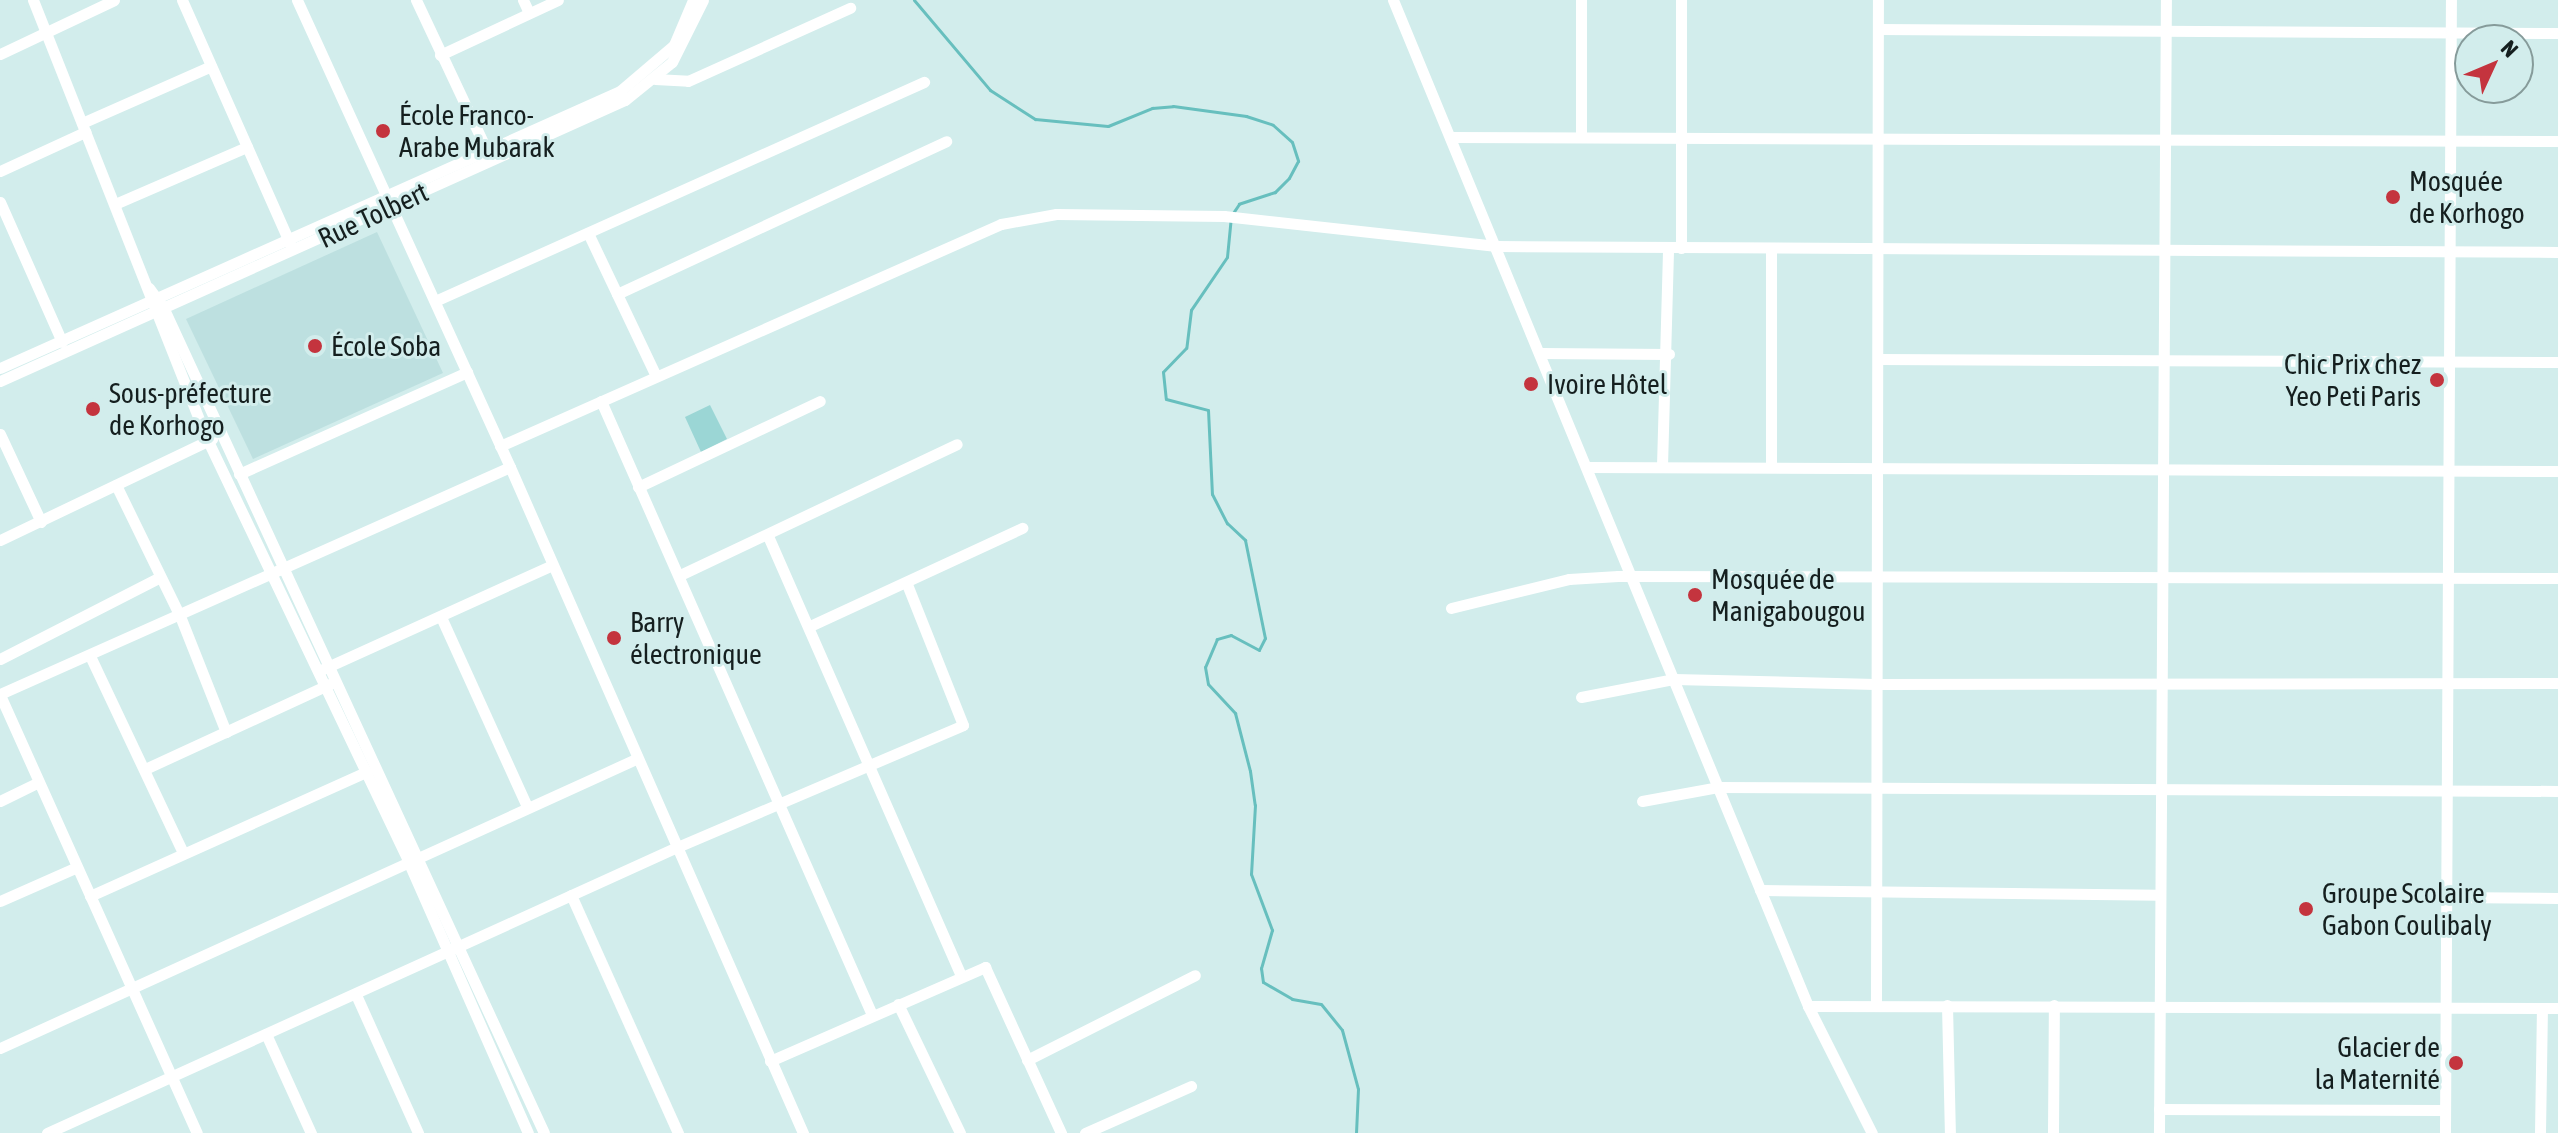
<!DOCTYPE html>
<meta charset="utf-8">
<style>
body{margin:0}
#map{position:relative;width:2558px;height:1133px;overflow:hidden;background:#d2edec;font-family:"Asap Condensed",sans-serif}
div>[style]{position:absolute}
.built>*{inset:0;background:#bde0e0}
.green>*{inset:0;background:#9bd6d5}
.stream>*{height:3px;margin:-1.5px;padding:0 1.5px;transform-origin:1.5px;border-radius:1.5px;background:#67bfbe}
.minor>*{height:11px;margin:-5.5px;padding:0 5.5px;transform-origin:5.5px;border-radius:5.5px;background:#fff}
.dots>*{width:22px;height:22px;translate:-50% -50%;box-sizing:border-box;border:4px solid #d2edec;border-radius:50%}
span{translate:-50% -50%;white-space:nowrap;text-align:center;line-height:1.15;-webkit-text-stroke:6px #d2edec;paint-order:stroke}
.poi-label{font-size:28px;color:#151f1f}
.left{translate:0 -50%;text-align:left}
.right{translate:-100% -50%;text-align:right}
.street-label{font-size:28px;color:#151f1f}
.north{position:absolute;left:2454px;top:24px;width:80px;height:80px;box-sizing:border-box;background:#d2edec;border:2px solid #869b9a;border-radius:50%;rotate:46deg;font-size:22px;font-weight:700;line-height:32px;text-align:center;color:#151f1f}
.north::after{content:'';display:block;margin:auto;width:28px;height:36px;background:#c4343e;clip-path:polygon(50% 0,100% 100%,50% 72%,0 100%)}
</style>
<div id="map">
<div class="built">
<i style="clip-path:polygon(377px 232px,443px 373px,253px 459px,186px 319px)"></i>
</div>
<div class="green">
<i style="clip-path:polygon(710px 405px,727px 439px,701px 452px,685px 417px)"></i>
</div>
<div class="stream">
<i style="left:914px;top:0;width:118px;rotate:49.8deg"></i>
<i style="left:990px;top:90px;width:54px;rotate:32.8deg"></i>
<i style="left:1035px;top:119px;width:73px;rotate:5.5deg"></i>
<i style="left:1108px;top:126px;width:48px;rotate:-22.2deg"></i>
<i style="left:1152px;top:108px;width:21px;rotate:-5deg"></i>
<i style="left:1173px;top:106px;width:74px;rotate:7.8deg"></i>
<i style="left:1246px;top:116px;width:28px;rotate:18deg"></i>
<i style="left:1273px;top:125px;width:25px;rotate:42deg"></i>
<i style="left:1292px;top:142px;width:20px;rotate:72deg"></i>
<i style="left:1298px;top:161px;width:19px;rotate:118deg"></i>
<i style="left:1289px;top:178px;width:20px;rotate:135deg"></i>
<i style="left:1275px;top:192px;width:38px;rotate:162deg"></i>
<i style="left:1239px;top:204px;width:14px;rotate:124deg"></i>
<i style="left:1231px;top:216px;width:41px;rotate:95.6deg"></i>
<i style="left:1227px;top:257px;width:64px;rotate:124.2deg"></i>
<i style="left:1191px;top:310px;width:38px;rotate:97deg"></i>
<i style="left:1186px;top:348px;width:33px;rotate:134deg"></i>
<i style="left:1163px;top:372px;width:27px;rotate:84deg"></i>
<i style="left:1166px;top:399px;width:43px;rotate:14.7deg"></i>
<i style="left:1208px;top:410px;width:84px;rotate:87.3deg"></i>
<i style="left:1212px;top:494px;width:33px;rotate:63deg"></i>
<i style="left:1227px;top:523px;width:25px;rotate:43deg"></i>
<i style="left:1245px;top:540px;width:100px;rotate:78.5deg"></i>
<i style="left:1265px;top:638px;width:13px;rotate:117deg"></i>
<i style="left:1259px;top:650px;width:32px;rotate:-152deg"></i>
<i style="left:1231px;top:635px;width:15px;rotate:164deg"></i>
<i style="left:1217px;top:639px;width:30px;rotate:113deg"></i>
<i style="left:1205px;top:667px;width:17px;rotate:80deg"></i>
<i style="left:1208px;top:684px;width:40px;rotate:47deg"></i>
<i style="left:1235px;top:713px;width:60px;rotate:75.5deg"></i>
<i style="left:1250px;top:771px;width:34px;rotate:82deg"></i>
<i style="left:1255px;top:805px;width:69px;rotate:93.3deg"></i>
<i style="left:1251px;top:874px;width:60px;rotate:69.4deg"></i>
<i style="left:1272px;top:930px;width:40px;rotate:106deg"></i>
<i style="left:1261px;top:968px;width:14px;rotate:82deg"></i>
<i style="left:1263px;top:982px;width:34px;rotate:30deg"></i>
<i style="left:1292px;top:999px;width:29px;rotate:10deg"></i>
<i style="left:1321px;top:1004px;width:33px;rotate:51deg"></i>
<i style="left:1342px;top:1030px;width:61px;rotate:74.8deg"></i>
<i style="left:1358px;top:1089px;width:44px;rotate:92.6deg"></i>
</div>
<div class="minor">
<i style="left:33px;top:0;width:474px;rotate:68.4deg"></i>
<i style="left:208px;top:441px;width:465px;rotate:64.5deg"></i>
<i style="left:408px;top:861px;width:297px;rotate:66.2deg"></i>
<i style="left:182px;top:0;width:271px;rotate:66.1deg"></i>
<i style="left:297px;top:0;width:513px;rotate:65.48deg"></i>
<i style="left:510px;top:467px;width:728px;rotate:66.25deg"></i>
<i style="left:416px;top:0;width:167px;rotate:64.8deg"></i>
<i style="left:523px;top:0;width:14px;rotate:65deg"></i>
<i style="left:1393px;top:0;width:1088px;rotate:67.58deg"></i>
<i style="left:1808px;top:1006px;width:142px;rotate:63.3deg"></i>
<i style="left:1681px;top:0;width:248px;rotate:90deg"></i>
<i style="left:1878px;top:29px;width:680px;rotate:0.34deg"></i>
<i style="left:0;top:54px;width:126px;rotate:-25.3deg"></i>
<i style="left:440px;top:55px;width:130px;rotate:-25deg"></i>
<i style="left:655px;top:79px;width:33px;rotate:3deg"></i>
<i style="left:688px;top:81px;width:178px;rotate:-24.3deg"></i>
<i style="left:82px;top:123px;width:141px;rotate:-23.8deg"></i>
<i style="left:1581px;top:135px;width:135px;rotate:-90deg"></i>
<i style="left:1450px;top:137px;width:1108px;rotate:0.21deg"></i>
<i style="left:0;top:171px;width:94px;rotate:-24.6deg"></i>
<i style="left:0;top:202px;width:153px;rotate:66.1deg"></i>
<i style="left:115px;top:204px;width:144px;rotate:-23.4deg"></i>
<i style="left:588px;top:233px;width:158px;rotate:64.6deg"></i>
<i style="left:149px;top:288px;width:26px;rotate:54deg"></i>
<i style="left:164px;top:309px;width:907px;rotate:65.24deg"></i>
<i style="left:617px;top:294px;width:363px;rotate:-24.9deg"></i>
<i style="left:435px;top:301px;width:536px;rotate:-24.13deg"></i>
<i style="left:1540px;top:353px;width:129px;rotate:0.4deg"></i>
<i style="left:1878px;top:359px;width:680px;rotate:0.25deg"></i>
<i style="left:0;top:368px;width:679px;rotate:-24.07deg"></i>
<i style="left:620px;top:91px;width:71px;rotate:-40.4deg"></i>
<i style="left:674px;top:45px;width:49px;rotate:-67.1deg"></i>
<i style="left:0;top:381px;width:685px;rotate:-24.21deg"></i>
<i style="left:625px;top:100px;width:60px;rotate:-39deg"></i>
<i style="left:672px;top:62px;width:69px;rotate:-63.4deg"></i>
<i style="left:601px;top:401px;width:671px;rotate:66.18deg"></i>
<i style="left:0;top:434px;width:97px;rotate:65deg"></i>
<i style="left:500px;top:446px;width:548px;rotate:-23.9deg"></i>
<i style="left:1001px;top:224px;width:56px;rotate:-10.3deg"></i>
<i style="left:1056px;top:214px;width:168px;rotate:0.7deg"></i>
<i style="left:1224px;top:216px;width:274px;rotate:6.3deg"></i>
<i style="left:1496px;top:246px;width:1062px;rotate:0.32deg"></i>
<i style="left:1662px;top:466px;width:219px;rotate:-88.4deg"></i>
<i style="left:1587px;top:467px;width:971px;rotate:0.24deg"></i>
<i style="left:1771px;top:467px;width:219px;rotate:-90deg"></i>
<i style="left:239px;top:474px;width:250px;rotate:-24.1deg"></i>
<i style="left:116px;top:485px;width:146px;rotate:64deg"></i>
<i style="left:180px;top:616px;width:125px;rotate:68.4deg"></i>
<i style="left:638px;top:487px;width:201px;rotate:-25.3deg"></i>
<i style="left:768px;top:536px;width:480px;rotate:66.3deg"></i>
<i style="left:0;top:540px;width:235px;rotate:-25.5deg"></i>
<i style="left:680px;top:575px;width:306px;rotate:-25.3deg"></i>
<i style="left:1451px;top:608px;width:122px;rotate:-13.8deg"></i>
<i style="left:1569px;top:579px;width:49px;rotate:-3.5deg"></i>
<i style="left:1618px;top:576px;width:940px;rotate:0.12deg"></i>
<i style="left:441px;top:617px;width:209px;rotate:65.6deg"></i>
<i style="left:810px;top:626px;width:234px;rotate:-24.8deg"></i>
<i style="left:91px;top:658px;width:216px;rotate:64.7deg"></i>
<i style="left:0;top:659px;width:180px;rotate:-27.1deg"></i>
<i style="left:323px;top:669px;width:252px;rotate:-24.4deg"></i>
<i style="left:0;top:694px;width:558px;rotate:-23.99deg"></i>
<i style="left:0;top:695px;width:480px;rotate:65.8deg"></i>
<i style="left:1581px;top:697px;width:95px;rotate:-11deg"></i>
<i style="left:1674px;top:679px;width:201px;rotate:1.4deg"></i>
<i style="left:1875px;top:684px;width:683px;rotate:-0.08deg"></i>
<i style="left:145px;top:769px;width:204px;rotate:-24.7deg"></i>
<i style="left:0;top:801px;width:43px;rotate:-26deg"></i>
<i style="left:1642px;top:801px;width:77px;rotate:-10.4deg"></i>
<i style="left:1718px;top:787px;width:840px;rotate:0.27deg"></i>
<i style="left:1760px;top:890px;width:398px;rotate:0.7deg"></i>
<i style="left:571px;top:895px;width:261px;rotate:65.8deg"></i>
<i style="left:90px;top:896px;width:303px;rotate:-24.2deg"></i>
<i style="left:2446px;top:897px;width:112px;rotate:0.5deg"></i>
<i style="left:0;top:901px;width:84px;rotate:-23.8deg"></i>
<i style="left:357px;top:997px;width:149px;rotate:65.8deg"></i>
<i style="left:898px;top:1004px;width:143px;rotate:64.3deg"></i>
<i style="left:1876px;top:1004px;width:1004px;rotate:-89.89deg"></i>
<i style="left:1947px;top:1005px;width:128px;rotate:88.7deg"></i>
<i style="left:1808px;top:1006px;width:750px;rotate:0.15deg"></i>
<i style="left:266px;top:1034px;width:109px;rotate:65.6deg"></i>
<i style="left:0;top:1048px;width:699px;rotate:-24.44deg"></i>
<i style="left:1027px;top:1060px;width:188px;rotate:-26.8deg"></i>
<i style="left:770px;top:1061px;width:235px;rotate:-23.6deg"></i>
<i style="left:985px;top:967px;width:183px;rotate:65.4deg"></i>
<i style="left:2159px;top:1109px;width:285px;rotate:0.2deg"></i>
<i style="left:47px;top:1133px;width:690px;rotate:-24.41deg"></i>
<i style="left:675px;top:848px;width:313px;rotate:-23.1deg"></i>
<i style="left:963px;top:725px;width:152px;rotate:-111.7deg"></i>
<i style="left:1085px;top:1133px;width:116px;rotate:-23.9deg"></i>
<i style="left:2053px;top:1133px;width:128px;rotate:-89.6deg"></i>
<i style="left:2159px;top:1133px;width:1133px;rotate:-89.65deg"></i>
<i style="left:2445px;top:1133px;width:1133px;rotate:-89.7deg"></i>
<i style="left:2540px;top:1133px;width:125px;rotate:-89.1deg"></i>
</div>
<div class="dots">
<i style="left:383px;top:131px;background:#c4343e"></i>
<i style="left:2393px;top:197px;background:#c4343e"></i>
<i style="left:315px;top:346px;background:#c4343e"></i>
<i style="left:2437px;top:380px;background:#c4343e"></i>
<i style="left:1531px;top:384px;background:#c4343e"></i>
<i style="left:93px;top:409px;background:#c4343e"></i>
<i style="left:1695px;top:595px;background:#c4343e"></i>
<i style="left:614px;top:638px;background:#c4343e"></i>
<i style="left:2306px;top:909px;background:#c4343e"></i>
<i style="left:2456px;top:1063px;background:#c4343e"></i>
</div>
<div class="poi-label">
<span class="left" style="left:399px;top:131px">École Franco-<br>Arabe Mubarak</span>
<span class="left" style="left:2409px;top:197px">Mosquée<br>de Korhogo</span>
<span class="left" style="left:331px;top:346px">École Soba</span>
<span class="right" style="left:2421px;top:380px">Chic Prix chez<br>Yeo Peti Paris</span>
<span class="left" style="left:1547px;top:384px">Ivoire Hôtel</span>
<span class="left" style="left:109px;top:409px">Sous-préfecture<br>de Korhogo</span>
<span class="left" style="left:1711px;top:595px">Mosquée de<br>Manigabougou</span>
<span class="left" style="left:630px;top:638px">Barry<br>électronique</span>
<span class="left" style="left:2322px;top:909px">Groupe Scolaire<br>Gabon Coulibaly</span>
<span class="right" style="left:2440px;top:1063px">Glacier de<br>la Maternité</span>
</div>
<div class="street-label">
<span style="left:373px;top:215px;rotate:-25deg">Rue Tolbert</span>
</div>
<div class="north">N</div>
</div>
